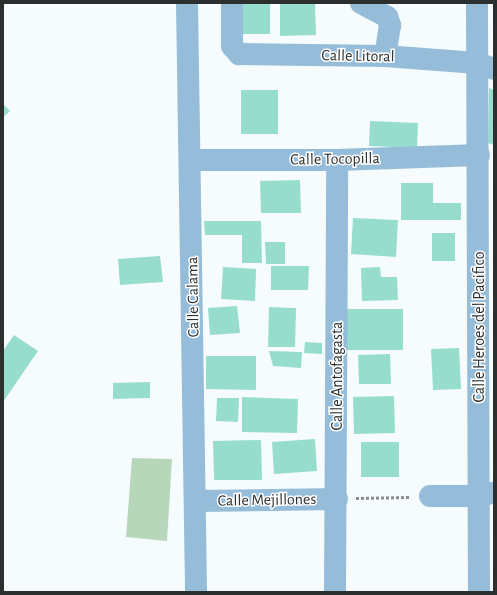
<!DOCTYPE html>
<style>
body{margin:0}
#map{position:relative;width:497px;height:595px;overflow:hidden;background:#f6fcfd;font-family:"Alegreya Sans",sans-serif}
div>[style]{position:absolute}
.green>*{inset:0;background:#b6d7ba}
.building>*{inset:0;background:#96ddcd}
.path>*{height:2.5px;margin-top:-1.25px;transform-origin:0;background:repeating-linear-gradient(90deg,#898d8e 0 3px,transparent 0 5px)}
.minor>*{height:22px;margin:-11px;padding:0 11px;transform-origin:11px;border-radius:11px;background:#95bdda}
span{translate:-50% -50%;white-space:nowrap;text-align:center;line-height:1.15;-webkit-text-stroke:3px #fff;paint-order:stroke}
.street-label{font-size:16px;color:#2d2f2f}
.frame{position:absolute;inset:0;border:4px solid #2d2f2f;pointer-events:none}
</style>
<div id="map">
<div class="green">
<i style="clip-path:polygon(132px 458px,172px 459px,167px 541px,126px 537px)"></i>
</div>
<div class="building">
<i style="clip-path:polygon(238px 3px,270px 3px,270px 34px,238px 34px)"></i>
<i style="clip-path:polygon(280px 3px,315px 3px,316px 35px,280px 36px)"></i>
<i style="clip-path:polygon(489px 88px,494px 90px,494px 145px,488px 143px)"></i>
<i style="clip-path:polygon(241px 90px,278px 90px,278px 134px,241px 134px)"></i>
<i style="clip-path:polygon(3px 104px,10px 111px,3px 117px)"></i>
<i style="clip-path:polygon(370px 121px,418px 123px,417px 148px,369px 146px)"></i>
<i style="clip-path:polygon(300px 180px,301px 213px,261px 213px,260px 181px)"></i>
<i style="clip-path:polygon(401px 183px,433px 183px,433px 203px,461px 203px,461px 220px,401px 220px)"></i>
<i style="clip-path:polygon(353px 218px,398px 220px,396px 257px,351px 254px)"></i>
<i style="clip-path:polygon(204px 221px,261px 221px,262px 263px,242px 263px,242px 235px,205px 235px)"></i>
<i style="clip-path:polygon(432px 233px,455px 233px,455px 261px,432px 261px)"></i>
<i style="clip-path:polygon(265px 242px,285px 242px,285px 264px,266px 264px)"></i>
<i style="clip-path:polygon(160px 256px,163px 282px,120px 285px,118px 259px)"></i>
<i style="clip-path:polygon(271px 266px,309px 266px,308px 290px,271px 290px)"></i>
<i style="clip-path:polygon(223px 267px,256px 269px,255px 301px,221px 299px)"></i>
<i style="clip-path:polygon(380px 267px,381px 277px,397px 277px,398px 300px,362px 301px,361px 268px)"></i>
<i style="clip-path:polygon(237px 306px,240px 333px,210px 335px,208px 308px)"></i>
<i style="clip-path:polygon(269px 307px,296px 308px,295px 347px,268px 347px)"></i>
<i style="clip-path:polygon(347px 309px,403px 309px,403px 350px,347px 350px)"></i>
<i style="clip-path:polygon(14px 335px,38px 351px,3px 402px,3px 351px)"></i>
<i style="clip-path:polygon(305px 342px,322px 343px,322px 354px,304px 353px)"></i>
<i style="clip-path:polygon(459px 348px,461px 389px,433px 390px,431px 349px)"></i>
<i style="clip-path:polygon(269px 351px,302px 352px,301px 368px,273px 366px)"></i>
<i style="clip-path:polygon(390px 354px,391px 384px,359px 384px,358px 355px)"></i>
<i style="clip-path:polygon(206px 356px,256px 356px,256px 390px,206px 389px)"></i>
<i style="clip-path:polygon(150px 382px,150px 398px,113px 399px,113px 383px)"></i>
<i style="clip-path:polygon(394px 396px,395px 433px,354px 434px,353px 397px)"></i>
<i style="clip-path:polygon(242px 397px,298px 399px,297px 433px,242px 432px)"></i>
<i style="clip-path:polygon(217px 398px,239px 398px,238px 422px,216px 421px)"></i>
<i style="clip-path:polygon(315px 439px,317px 471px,274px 474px,272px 442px)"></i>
<i style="clip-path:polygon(261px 440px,262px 480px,214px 480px,213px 441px)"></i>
<i style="clip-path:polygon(361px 442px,399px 442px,399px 477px,361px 477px)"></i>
</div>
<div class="path">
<i style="left:356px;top:498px;width:53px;rotate:-1.1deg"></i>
</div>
<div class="minor">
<i style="left:187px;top:3px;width:589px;rotate:89.12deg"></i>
<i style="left:232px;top:3px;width:43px;rotate:90deg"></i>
<i style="left:232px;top:46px;width:11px;rotate:49deg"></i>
<i style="left:239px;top:54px;width:146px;rotate:0.8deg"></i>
<i style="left:385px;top:56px;width:92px;rotate:4.4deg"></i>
<i style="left:477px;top:63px;width:18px;rotate:19deg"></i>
<i style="left:361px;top:3px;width:30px;rotate:28deg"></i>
<i style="left:387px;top:17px;width:9px;rotate:69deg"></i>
<i style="left:390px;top:25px;width:31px;rotate:99deg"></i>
<i style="left:477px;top:3px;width:589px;rotate:89.81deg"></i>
<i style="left:191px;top:160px;width:146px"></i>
<i style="left:337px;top:160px;width:142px;rotate:-2deg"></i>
<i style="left:430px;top:496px;width:49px"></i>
<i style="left:479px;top:496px;width:13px;rotate:-13deg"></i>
<i style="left:196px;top:501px;width:141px;rotate:-0.8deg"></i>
<i style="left:335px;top:592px;width:432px;rotate:-89.7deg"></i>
</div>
<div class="street-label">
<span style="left:358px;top:56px;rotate:1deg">Calle Litoral</span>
<span style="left:335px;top:159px;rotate:-1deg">Calle Tocopilla</span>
<span style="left:193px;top:297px;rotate:-91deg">Calle Calama</span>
<span style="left:479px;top:327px;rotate:-90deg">Calle Heroes del Pacifico</span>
<span style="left:337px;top:376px;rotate:-90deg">Calle Antofagasta</span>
<span style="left:267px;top:500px;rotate:-1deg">Calle Mejillones</span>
</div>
<div class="frame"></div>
</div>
